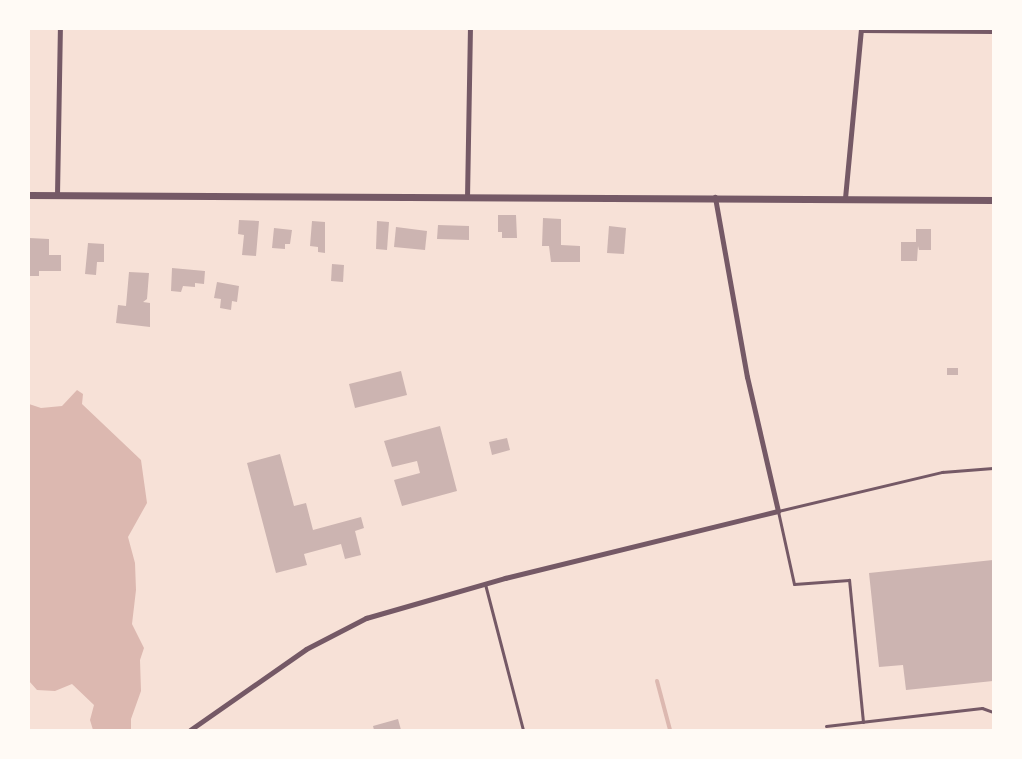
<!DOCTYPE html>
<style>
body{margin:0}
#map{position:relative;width:1022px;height:759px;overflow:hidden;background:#f7e1d7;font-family:"DejaVu Sans",sans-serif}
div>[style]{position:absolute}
.water>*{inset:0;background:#dcb8b0}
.stream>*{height:4px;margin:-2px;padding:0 2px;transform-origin:2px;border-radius:2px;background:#dcb8b0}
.building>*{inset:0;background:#ccb4b1}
.service>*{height:3px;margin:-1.5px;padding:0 1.5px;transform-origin:1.5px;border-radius:1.5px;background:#755966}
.minor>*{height:5px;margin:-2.5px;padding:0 2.5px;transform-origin:2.5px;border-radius:2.5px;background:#755966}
.tertiary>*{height:7px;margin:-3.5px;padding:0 3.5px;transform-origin:3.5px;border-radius:3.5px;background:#755966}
span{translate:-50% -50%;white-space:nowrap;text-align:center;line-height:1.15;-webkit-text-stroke:4.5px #fffaf5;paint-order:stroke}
.frame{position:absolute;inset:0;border:30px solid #fffaf5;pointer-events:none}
</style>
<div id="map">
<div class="water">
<i style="clip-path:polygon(77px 390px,83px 394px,82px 404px,141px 460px,147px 503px,128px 537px,135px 563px,136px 590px,132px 624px,144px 648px,140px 660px,141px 691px,131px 719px,131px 730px,93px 730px,90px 720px,94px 705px,72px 684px,55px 691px,37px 690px,29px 681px,29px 404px,41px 408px,62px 406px)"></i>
</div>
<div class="stream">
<i style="left:657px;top:681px;width:51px;rotate:75.1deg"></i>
</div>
<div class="building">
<i style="clip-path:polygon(498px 215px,516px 215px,517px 238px,502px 238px,502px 232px,498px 232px)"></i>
<i style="clip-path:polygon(543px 218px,561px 219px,561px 245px,580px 246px,580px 262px,551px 262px,549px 246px,542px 246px)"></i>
<i style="clip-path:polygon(239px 220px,259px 221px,256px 256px,242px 255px,244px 235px,238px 234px)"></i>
<i style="clip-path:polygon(312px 221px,325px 222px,325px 253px,318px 252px,318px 247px,310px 246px)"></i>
<i style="clip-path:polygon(377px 221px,389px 222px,387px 250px,376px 249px)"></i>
<i style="clip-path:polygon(438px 225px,469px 226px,469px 240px,437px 239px)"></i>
<i style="clip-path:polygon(609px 226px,626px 228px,624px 254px,607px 253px)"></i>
<i style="clip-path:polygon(396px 227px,427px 231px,425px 250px,394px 247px)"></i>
<i style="clip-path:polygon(274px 228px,292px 230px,290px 244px,285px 244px,285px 249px,272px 248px)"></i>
<i style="clip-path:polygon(916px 229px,931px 229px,931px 250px,919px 250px,918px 246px,917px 261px,901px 261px,901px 242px,916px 242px)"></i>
<i style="clip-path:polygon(29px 238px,49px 239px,49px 255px,61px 255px,61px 271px,39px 271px,39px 276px,29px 276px)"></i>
<i style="clip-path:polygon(88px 243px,104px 244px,104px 262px,97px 262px,96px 275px,85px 274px)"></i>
<i style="clip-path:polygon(332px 264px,344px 265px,343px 282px,331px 281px)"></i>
<i style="clip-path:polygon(172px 268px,205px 271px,204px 284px,195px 283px,195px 287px,183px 286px,181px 292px,171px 291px)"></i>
<i style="clip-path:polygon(129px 272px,149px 273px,147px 299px,143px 302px,150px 303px,150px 327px,116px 323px,118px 305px,126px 306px)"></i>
<i style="clip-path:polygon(217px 282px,239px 286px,237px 302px,232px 301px,231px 310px,220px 308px,221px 299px,214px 298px)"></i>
<i style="clip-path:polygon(947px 368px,958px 368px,958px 375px,947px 375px)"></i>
<i style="clip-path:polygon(401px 371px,407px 395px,355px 408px,349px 384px)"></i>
<i style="clip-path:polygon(440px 426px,457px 491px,402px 506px,394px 480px,420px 473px,417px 461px,392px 467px,384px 441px)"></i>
<i style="clip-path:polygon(507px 438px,510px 450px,492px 455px,489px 442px)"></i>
<i style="clip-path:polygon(280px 454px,294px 506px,306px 503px,313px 530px,361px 517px,364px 528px,355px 531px,361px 555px,345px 559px,341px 544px,304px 554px,307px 565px,276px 573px,247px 463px)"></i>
<i style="clip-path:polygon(993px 560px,993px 681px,906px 690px,903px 665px,879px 667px,869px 573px)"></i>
<i style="clip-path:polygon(398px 719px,401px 730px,374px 730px,373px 726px)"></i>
</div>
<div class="service">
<i style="left:485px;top:584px;width:151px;rotate:75.4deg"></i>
<i style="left:863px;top:722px;width:143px;rotate:-95.6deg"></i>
<i style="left:849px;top:580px;width:55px;rotate:175.8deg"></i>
<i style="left:794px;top:584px;width:75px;rotate:-102.4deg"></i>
<i style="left:778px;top:511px;width:169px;rotate:-13.4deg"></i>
<i style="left:942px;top:472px;width:51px;rotate:-4.5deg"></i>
<i style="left:826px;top:726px;width:157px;rotate:-6.6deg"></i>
<i style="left:982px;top:708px;width:12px;rotate:20deg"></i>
</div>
<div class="minor">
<i style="left:861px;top:30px;width:132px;rotate:0.4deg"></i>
<i style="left:57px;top:195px;width:166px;rotate:-89deg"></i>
<i style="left:467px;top:198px;width:169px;rotate:-89deg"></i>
<i style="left:845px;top:198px;width:170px;rotate:-84.6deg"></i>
<i style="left:190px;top:730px;width:141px;rotate:-34.9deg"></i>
<i style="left:306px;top:649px;width:68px;rotate:-27.3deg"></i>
<i style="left:366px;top:618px;width:145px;rotate:-16.1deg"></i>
<i style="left:505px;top:578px;width:281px;rotate:-13.8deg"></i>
<i style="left:778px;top:511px;width:138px;rotate:-103deg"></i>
<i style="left:747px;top:377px;width:183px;rotate:-100.1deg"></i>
</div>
<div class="tertiary">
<i style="left:29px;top:195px;width:964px;rotate:0.3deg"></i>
</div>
<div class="frame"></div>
</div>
